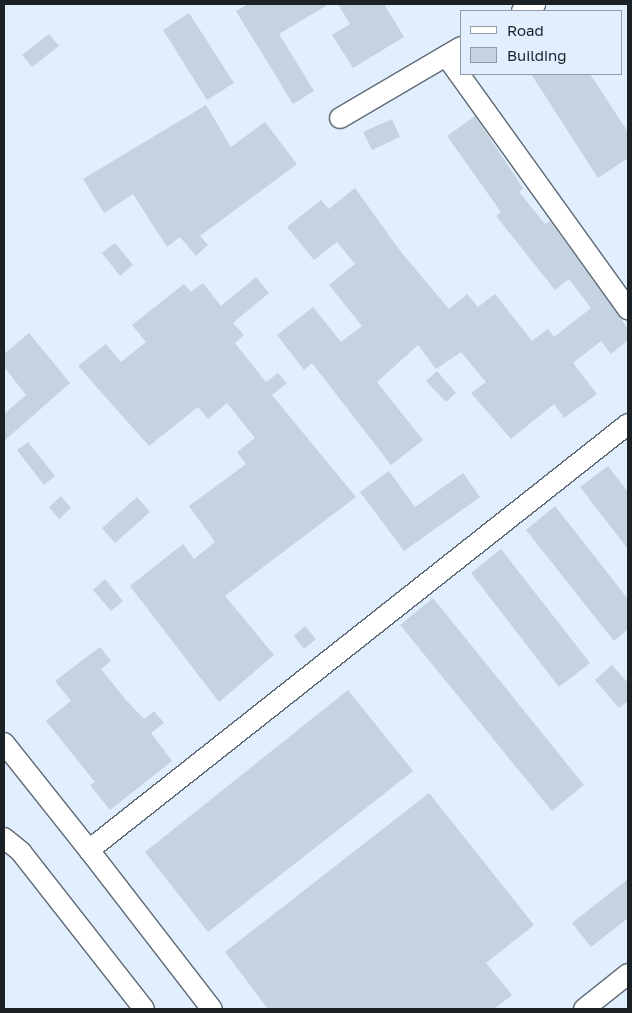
<!DOCTYPE html>
<style>
body{margin:0}
#map{position:relative;width:632px;height:1013px;overflow:hidden;background:#e1eefd;font-family:"Golos Text",sans-serif}
div>[style]{position:absolute}
.building>*{inset:0;background:#c5d2e0}
.roads{filter:drop-shadow(1px 0 #5e6a76) drop-shadow(-1px 0 #5e6a76) drop-shadow(0 1px #5e6a76) drop-shadow(0 -1px #5e6a76)}
.minor>*{height:20px;margin:-10px;padding:0 10px;transform-origin:10px;border-radius:10px;background:#fff}
span{translate:-50% -50%;white-space:nowrap;text-align:center;line-height:1.15;-webkit-text-stroke:5px #e1eefd;paint-order:stroke}
.frame{position:absolute;inset:0;border:5px solid #1c2126;pointer-events:none}
.legend{position:absolute;left:460px;top:10px;width:162px;height:65px;box-sizing:border-box;background:#e1eefd;border:1px solid #929ca7;margin:0;padding:6px 9px;list-style:none;font-size:15px;color:#1c2126}
.legend li{display:flex;align-items:center;gap:10px;height:25px}
.legend b{width:25px;border:1px solid #929ca7}
</style>
<div id="map">
<div class="building">
<i style="clip-path:polygon(248px 4px,329px 4px,279px 34px,314px 91px,293px 104px,236px 11px)"></i>
<i style="clip-path:polygon(338px 4px,384px 4px,404px 37px,353px 68px,332px 35px,350px 24px)"></i>
<i style="clip-path:polygon(189px 13px,234px 83px,207px 100px,163px 30px)"></i>
<i style="clip-path:polygon(49px 34px,59px 46px,32px 67px,22px 55px)"></i>
<i style="clip-path:polygon(531px 74px,590px 74px,628px 132px,628px 158px,598px 178px)"></i>
<i style="clip-path:polygon(206px 105px,231px 147px,265px 122px,297px 164px,200px 236px,208px 245px,196px 256px,180px 237px,167px 247px,133px 194px,104px 213px,83px 179px)"></i>
<i style="clip-path:polygon(475px 116px,523px 188px,519px 192px,545px 224px,550px 221px,620px 317px,628px 330px,628px 340px,611px 354px,601px 341px,573px 363px,597px 394px,564px 418px,554px 404px,511px 439px,471px 393px,486px 382px,461px 352px,436px 369px,418px 345px,377px 382px,423px 440px,391px 465px,312px 363px,304px 370px,277px 335px,313px 307px,341px 342px,362px 326px,329px 285px,355px 264px,337px 242px,314px 260px,287px 227px,321px 200px,329px 209px,355px 188px,401px 252px,449px 309px,467px 294px,478px 307px,495px 294px,532px 341px,548px 329px,554px 337px,591px 308px,569px 279px,555px 290px,496px 216px,501px 212px,447px 136px)"></i>
<i style="clip-path:polygon(392px 119px,400px 137px,372px 150px,363px 132px)"></i>
<i style="clip-path:polygon(115px 243px,133px 265px,120px 276px,102px 253px)"></i>
<i style="clip-path:polygon(256px 277px,269px 293px,233px 323px,244px 335px,235px 343px,266px 382px,278px 373px,287px 383px,272px 395px,356px 497px,225px 596px,274px 655px,219px 702px,130px 586px,183px 544px,194px 559px,215px 542px,189px 506px,246px 464px,237px 452px,255px 438px,227px 403px,208px 419px,198px 407px,149px 446px,78px 366px,106px 344px,121px 362px,146px 342px,132px 325px,184px 284px,191px 292px,203px 283px,221px 306px)"></i>
<i style="clip-path:polygon(29px 333px,70px 383px,4px 441px,4px 414px,26px 395px,4px 367px,4px 354px)"></i>
<i style="clip-path:polygon(437px 371px,456px 393px,446px 402px,426px 381px)"></i>
<i style="clip-path:polygon(28px 442px,55px 476px,44px 485px,17px 450px)"></i>
<i style="clip-path:polygon(608px 466px,628px 492px,628px 549px,580px 487px)"></i>
<i style="clip-path:polygon(389px 471px,415px 507px,463px 473px,480px 497px,404px 551px,360px 492px)"></i>
<i style="clip-path:polygon(61px 496px,71px 508px,59px 519px,49px 507px)"></i>
<i style="clip-path:polygon(137px 497px,150px 512px,115px 543px,102px 528px)"></i>
<i style="clip-path:polygon(555px 506px,628px 599px,628px 629px,614px 641px,526px 530px)"></i>
<i style="clip-path:polygon(501px 549px,590px 663px,559px 687px,471px 573px)"></i>
<i style="clip-path:polygon(105px 579px,123px 601px,111px 611px,93px 590px)"></i>
<i style="clip-path:polygon(433px 598px,584px 785px,552px 811px,400px 625px)"></i>
<i style="clip-path:polygon(305px 626px,316px 639px,304px 649px,294px 636px)"></i>
<i style="clip-path:polygon(100px 647px,111px 661px,101px 669px,125px 699px,144px 719px,154px 711px,164px 723px,151px 733px,172px 761px,110px 810px,90px 785px,95px 782px,46px 721px,71px 701px,55px 681px)"></i>
<i style="clip-path:polygon(612px 665px,628px 683px,628px 701px,619px 708px,595px 680px)"></i>
<i style="clip-path:polygon(348px 690px,413px 771px,208px 932px,145px 852px)"></i>
<i style="clip-path:polygon(429px 793px,534px 925px,486px 963px,512px 995px,494px 1009px,268px 1009px,225px 952px)"></i>
<i style="clip-path:polygon(628px 879px,628px 918px,591px 947px,572px 923px)"></i>
</div>
<div class="roads">
<div class="minor">
<i style="left:522px;top:11px;width:15px;rotate:-28deg"></i>
<i style="left:446px;top:56px;width:312px;rotate:54.3deg"></i>
<i style="left:340px;top:118px;width:140px;rotate:-30.4deg"></i>
<i style="left:4px;top:743px;width:137px;rotate:51.5deg"></i>
<i style="left:89px;top:850px;width:687px;rotate:-38.32deg"></i>
<i style="left:4px;top:838px;width:22px;rotate:39deg"></i>
<i style="left:21px;top:852px;width:199px;rotate:51.9deg"></i>
<i style="left:89px;top:850px;width:201px;rotate:52.3deg"></i>
<i style="left:584px;top:1009px;width:56px;rotate:-38.5deg"></i>
</div>
</div>
<div class="frame"></div>
<ul class="legend">
<li><b style="height:6px;background:#fff"></b>Road</li>
<li><b style="height:14px;background:#c5d2e0"></b>Building</li>
</ul>
</div>
